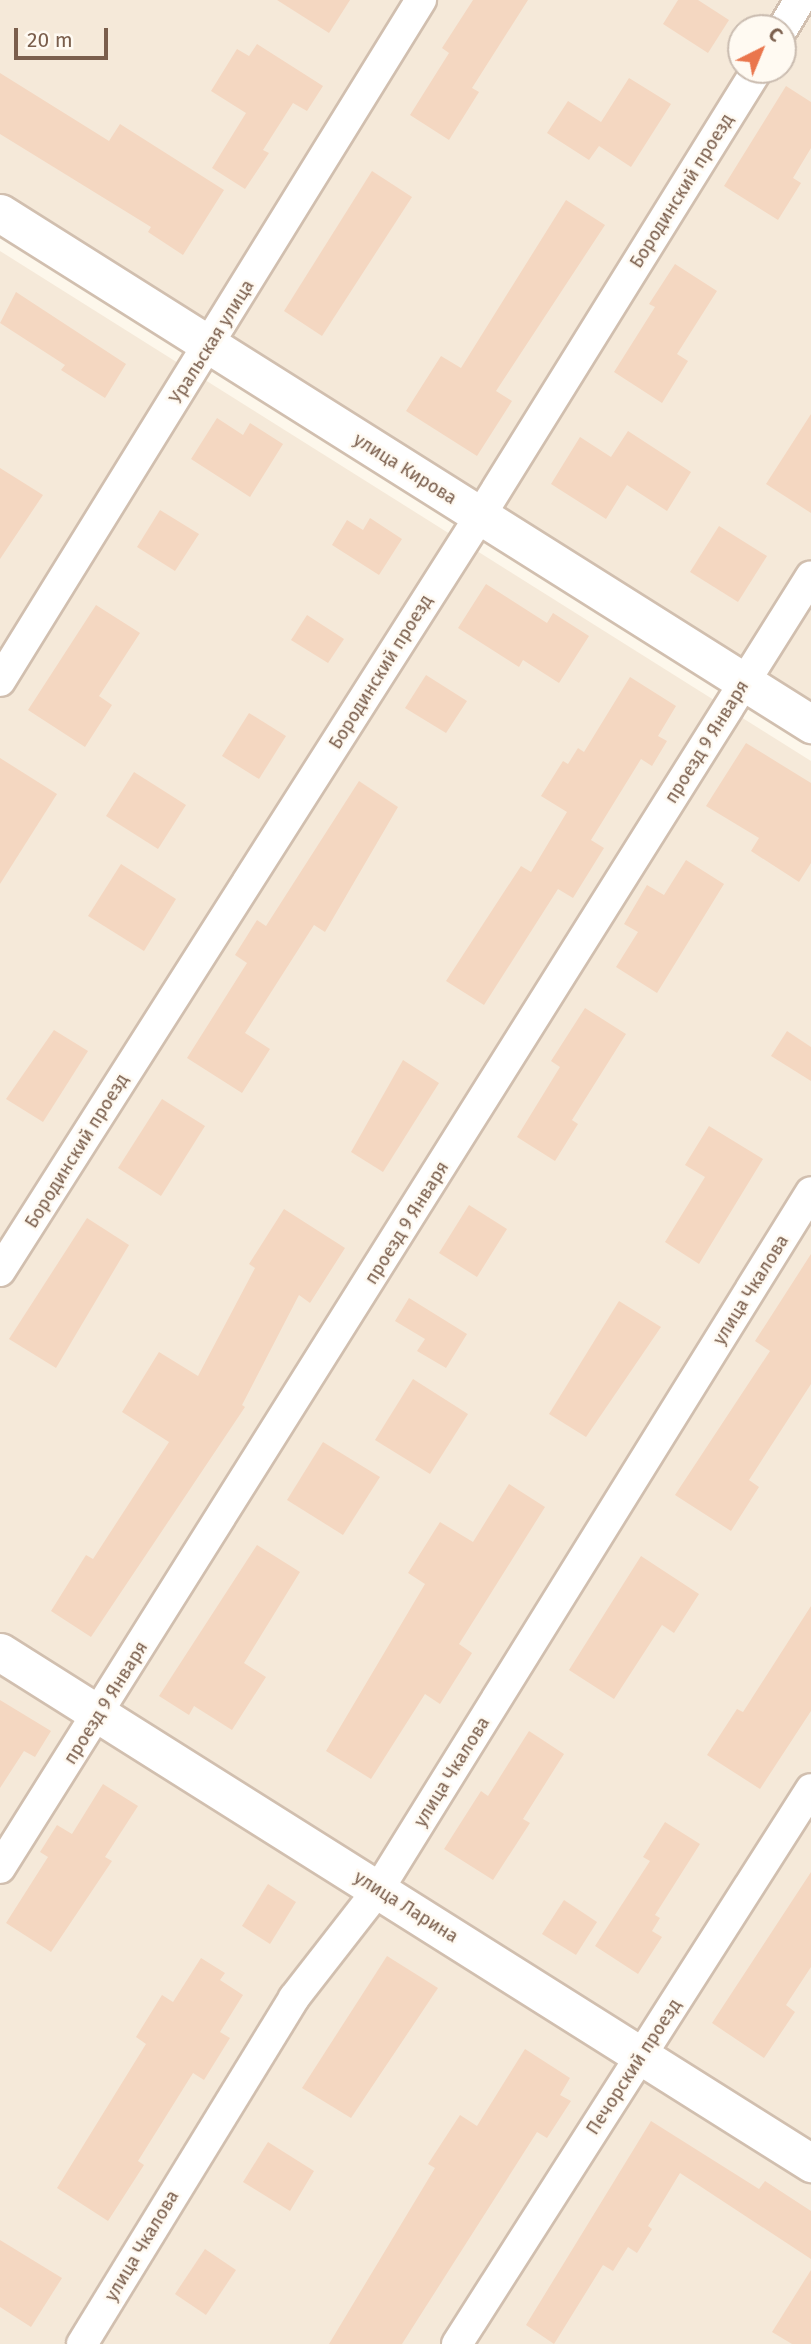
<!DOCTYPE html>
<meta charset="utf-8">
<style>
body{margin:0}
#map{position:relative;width:811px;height:2344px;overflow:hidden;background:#fdf7eb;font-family:"Fira Sans",sans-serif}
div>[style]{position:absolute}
.residential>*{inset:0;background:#f5e9d9}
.building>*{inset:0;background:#f4d7c1}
.roads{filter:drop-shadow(2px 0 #d1bfaf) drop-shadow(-2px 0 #d1bfaf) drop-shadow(0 2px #d1bfaf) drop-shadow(0 -2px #d1bfaf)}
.minor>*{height:30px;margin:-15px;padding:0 15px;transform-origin:15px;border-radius:15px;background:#fff}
.tertiary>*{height:37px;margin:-18.5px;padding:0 18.5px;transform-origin:18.5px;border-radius:18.5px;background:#fff}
span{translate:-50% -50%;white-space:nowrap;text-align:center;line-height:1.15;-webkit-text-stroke:5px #fffaf2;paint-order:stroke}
.street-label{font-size:18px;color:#7a5e4c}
.north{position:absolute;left:727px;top:14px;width:70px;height:70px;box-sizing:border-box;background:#fffaf2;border:2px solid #cabcb0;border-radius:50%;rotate:43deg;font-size:19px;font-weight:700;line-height:28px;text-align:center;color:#7a5e4c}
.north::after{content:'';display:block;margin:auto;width:24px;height:32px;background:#ea764d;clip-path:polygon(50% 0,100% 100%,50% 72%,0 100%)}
.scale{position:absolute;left:14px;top:28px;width:94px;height:32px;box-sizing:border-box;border:4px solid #7a5e4c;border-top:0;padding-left:9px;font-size:21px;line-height:24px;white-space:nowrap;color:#7a5e4c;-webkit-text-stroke:5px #fffaf2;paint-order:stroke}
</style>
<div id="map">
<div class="residential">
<i style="clip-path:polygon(evenodd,0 0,811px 0,811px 721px,0 212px,0 0,741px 28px,783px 28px,783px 70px,741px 70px,741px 28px)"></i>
<i style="clip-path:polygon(0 251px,811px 761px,811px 2344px,0 2344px)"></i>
</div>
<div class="building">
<i style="clip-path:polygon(277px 0,350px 0,329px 33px)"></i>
<i style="clip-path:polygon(473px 0,528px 0,472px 88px,479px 92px,449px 140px,410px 115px,449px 53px,442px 48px)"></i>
<i style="clip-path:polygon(678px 0,698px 0,729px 20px,708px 53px,663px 24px)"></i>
<i style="clip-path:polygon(257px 44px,323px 86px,307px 111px,293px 103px,263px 150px,269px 153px,245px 189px,212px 168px,246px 113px,211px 91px,237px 49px,249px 56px)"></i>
<i style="clip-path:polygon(0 73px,109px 141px,120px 124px,224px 190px,183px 255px,148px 232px,151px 227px,0 134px)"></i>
<i style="clip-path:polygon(629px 78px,671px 104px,631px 167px,599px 146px,589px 160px,547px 133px,568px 101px,601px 122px)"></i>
<i style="clip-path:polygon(786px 86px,811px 102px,811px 148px,793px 178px,801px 183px,778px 220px,724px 186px)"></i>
<i style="clip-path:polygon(372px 171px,412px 197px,322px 336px,284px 311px)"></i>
<i style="clip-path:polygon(566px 200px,605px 225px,496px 391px,512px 401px,477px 456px,406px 411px,441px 356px,461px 368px)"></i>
<i style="clip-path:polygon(675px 264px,717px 291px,677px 354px,688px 361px,662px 403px,614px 372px,655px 307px,649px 304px)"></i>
<i style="clip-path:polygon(16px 292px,126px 364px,105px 398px,61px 370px,65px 365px,0 323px)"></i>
<i style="clip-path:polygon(811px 414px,811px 513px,766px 484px)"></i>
<i style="clip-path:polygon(217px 418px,243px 435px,250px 423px,283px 444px,250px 497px,191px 459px)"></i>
<i style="clip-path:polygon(628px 431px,691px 472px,667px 511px,627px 485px,606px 519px,551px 484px,580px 437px,611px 457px)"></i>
<i style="clip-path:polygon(0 468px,43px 495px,0 559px)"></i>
<i style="clip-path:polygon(160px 510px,199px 534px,175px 571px,137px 547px)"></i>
<i style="clip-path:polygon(370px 518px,402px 539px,379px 575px,332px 545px,347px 520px,363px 530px)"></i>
<i style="clip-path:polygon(719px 526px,767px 556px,738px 602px,690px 572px)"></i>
<i style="clip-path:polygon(486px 584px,547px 623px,553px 613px,589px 636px,559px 683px,523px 660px,519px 667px,458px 628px)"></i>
<i style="clip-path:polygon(96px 605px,140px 633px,99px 696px,112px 705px,85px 747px,28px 710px)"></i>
<i style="clip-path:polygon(307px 615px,344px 639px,328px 663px,291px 640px)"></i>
<i style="clip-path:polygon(426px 675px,467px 701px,446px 733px,405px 708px)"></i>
<i style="clip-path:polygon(630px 677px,676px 706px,658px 736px,667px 741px,652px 766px,641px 759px,591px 840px,604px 848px,573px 898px,558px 889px,484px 1005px,446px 981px,521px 866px,531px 872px,567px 812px,541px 796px,563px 761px,568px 764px,578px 748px,584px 752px)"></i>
<i style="clip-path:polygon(249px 713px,286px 736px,259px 779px,222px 756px)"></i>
<i style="clip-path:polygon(746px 743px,811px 783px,811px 863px,799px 882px,751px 851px,759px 838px,706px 806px)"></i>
<i style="clip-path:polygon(0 758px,57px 794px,0 884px)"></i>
<i style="clip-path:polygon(134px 772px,186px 805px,158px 849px,106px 816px)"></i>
<i style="clip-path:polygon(359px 781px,398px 807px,325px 932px,314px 925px,245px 1033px,270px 1049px,242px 1093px,187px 1058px,247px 963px,235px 955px,257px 920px,266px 926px)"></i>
<i style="clip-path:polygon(686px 860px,724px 884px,657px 993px,616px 967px,638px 932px,624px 924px,647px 885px,664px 895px)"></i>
<i style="clip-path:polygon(121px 864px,176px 899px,144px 951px,88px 916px)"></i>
<i style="clip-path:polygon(585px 1008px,626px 1034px,572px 1120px,578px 1124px,555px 1161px,517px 1137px,560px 1067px,551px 1061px)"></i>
<i style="clip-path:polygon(54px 1030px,88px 1051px,43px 1122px,6px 1099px)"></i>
<i style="clip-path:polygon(787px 1031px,811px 1047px,811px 1081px,771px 1056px)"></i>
<i style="clip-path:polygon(403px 1060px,439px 1083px,383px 1172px,351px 1152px)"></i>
<i style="clip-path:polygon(162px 1099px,205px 1126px,161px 1196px,118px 1168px)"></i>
<i style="clip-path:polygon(709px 1126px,763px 1159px,699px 1264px,665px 1242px,705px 1177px,685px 1165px)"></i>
<i style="clip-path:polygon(469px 1205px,507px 1229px,477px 1277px,439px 1253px)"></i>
<i style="clip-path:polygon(284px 1209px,345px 1248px,310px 1303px,299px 1295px,242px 1405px,245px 1407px,91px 1637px,51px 1611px,86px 1555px,93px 1559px,169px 1442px,122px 1412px,159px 1352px,198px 1376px,255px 1268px,249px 1264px)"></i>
<i style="clip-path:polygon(87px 1218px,129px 1245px,56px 1368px,9px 1339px)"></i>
<i style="clip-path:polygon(811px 1254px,811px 1384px,749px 1480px,759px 1487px,731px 1531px,675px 1495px,770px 1351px,755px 1341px)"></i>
<i style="clip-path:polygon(409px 1298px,467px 1334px,446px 1368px,417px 1351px,425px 1339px,395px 1321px)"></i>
<i style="clip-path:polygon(619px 1301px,661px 1327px,586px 1437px,549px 1414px)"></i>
<i style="clip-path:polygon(413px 1379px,468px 1414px,430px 1474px,375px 1440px)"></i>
<i style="clip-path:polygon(323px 1442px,380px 1477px,343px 1535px,287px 1500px)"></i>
<i style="clip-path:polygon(509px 1484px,545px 1507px,459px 1644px,472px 1653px,440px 1704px,425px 1694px,371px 1779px,326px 1751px,425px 1584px,408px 1573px,440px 1522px,473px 1542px)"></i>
<i style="clip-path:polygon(257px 1545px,300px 1572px,244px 1663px,266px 1677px,232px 1730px,194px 1706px,189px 1715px,159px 1696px)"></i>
<i style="clip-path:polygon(641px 1556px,699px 1594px,674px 1633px,662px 1625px,614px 1699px,569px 1670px)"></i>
<i style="clip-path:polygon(811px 1606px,811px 1711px,760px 1789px,707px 1755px,737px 1709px,743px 1712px)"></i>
<i style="clip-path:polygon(0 1700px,51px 1731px,35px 1757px,24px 1751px,0 1788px)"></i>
<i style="clip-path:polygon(529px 1731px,564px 1754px,523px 1819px,530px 1823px,493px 1880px,444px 1849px,481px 1791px,488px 1796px)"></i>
<i style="clip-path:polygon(103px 1784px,138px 1806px,105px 1857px,112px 1861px,51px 1952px,6px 1923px,48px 1857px,40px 1852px,57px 1825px,72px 1834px)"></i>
<i style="clip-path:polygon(665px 1822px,700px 1844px,655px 1915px,660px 1918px,652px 1931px,662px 1937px,638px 1974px,595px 1946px,650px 1861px,643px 1857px)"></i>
<i style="clip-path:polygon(811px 1872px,811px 1967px,786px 2005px,795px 2012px,764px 2058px,712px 2023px)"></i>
<i style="clip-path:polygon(268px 1884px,296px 1902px,270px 1944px,242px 1926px)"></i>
<i style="clip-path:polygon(564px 1900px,597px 1922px,576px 1955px,542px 1934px)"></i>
<i style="clip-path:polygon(387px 1956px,438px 1988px,351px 2118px,302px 2088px)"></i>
<i style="clip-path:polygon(201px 1958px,225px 1973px,220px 1980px,243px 1995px,220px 2032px,230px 2038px,204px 2080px,193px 2073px,138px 2161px,144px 2165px,108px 2221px,57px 2188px,146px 2044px,136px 2037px,162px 1995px,173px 2002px)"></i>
<i style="clip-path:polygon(525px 2049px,570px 2078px,560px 2095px,571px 2101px,547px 2138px,537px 2132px,402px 2344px,329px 2344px,435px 2168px,428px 2164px,460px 2115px,477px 2126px)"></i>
<i style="clip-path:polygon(651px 2121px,759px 2189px,765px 2181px,811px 2211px,811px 2259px,680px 2173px,648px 2226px,652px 2229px,637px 2253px,628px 2247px,613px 2271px,603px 2265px,554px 2344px,526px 2325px)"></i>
<i style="clip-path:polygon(268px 2142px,314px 2171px,290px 2211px,243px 2182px)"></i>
<i style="clip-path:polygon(0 2240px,62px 2278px,31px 2327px,0 2307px)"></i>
<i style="clip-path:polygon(205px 2249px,236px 2270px,206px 2315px,175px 2294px)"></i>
<i style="clip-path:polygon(811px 2270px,811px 2344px,792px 2344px,772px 2332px)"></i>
</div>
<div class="roads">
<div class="minor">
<i style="left:783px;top:28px;width:33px;rotate:-59deg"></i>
<i style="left:0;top:681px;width:801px;rotate:-58.28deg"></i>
<i style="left:0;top:1271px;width:895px;rotate:-57.55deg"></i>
<i style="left:480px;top:516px;width:525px;rotate:-58.16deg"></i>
<i style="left:0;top:1868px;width:1525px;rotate:-57.88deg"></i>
<i style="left:82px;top:2344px;width:406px;rotate:-58.5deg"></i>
<i style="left:294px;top:1998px;width:137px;rotate:-52.1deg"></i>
<i style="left:378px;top:1890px;width:821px;rotate:-58.19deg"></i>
<i style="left:457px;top:2344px;width:658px;rotate:-57.47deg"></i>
</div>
<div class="tertiary">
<i style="left:0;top:213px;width:959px;rotate:32.21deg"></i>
<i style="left:0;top:1652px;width:959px;rotate:32.21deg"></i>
</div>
</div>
<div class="street-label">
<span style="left:682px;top:191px;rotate:-58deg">Бородинский проезд</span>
<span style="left:212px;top:342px;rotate:-58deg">Уральская улица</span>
<span style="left:405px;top:469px;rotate:32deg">улица Кирова</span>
<span style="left:381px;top:672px;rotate:-58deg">Бородинский проезд</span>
<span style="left:707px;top:742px;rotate:-58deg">проезд 9 Января</span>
<span style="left:77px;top:1151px;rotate:-58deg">Бородинский проезд</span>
<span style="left:407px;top:1223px;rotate:-58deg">проезд 9 Января</span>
<span style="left:751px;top:1290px;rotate:-58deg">улица Чкалова</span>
<span style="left:106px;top:1703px;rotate:-58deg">проезд 9 Января</span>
<span style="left:452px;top:1772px;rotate:-58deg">улица Чкалова</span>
<span style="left:406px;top:1907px;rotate:32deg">улица Ларина</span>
<span style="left:634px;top:2067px;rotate:-57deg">Печорский проезд</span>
<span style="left:142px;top:2246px;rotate:-59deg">улица Чкалова</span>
</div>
<div class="north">С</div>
<div class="scale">20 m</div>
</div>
